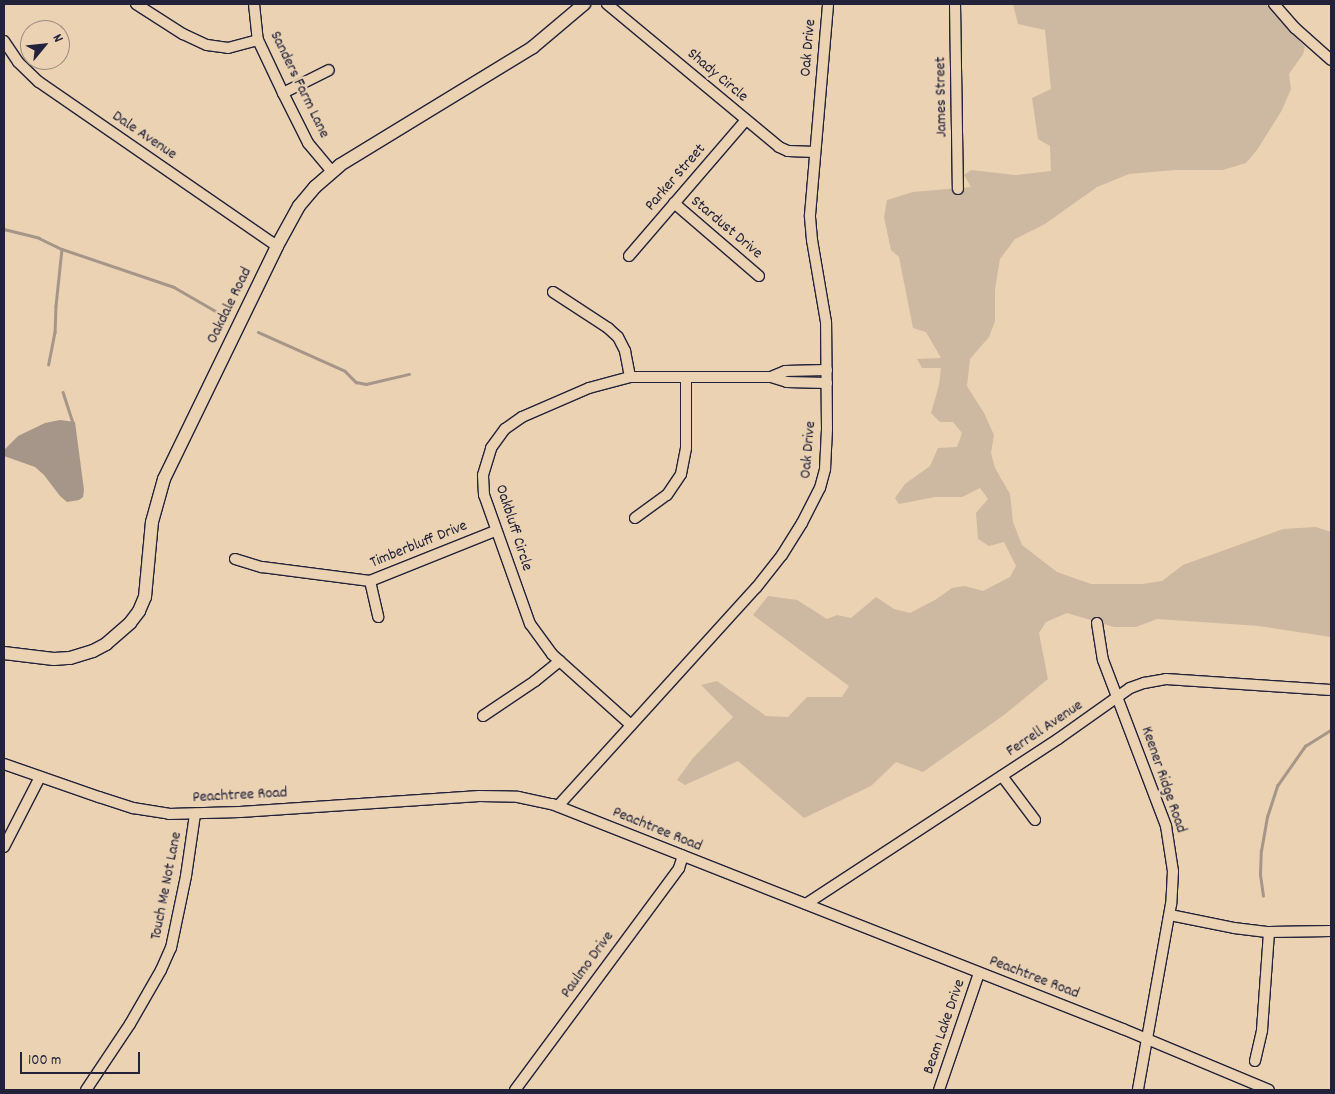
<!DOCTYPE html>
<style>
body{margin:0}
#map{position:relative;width:1335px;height:1094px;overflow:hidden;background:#ead2b2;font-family:Dekko,sans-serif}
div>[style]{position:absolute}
.green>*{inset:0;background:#cdb9a1}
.water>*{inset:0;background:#a69689}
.stream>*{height:2.5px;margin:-1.25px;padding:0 1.25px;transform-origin:1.25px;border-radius:1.25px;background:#a69689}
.roads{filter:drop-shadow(1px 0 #22223b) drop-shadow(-1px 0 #22223b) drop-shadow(0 1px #22223b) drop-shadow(0 -1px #22223b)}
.minor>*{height:10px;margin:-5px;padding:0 5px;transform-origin:5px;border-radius:5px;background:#ead2b2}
.major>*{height:12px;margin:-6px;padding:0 6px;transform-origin:6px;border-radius:6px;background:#ead2b2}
span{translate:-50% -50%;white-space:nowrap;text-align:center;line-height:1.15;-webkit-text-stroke:5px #ead2b2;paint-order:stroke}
.street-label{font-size:16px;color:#22223b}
.frame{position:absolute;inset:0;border:5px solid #22223b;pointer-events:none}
.north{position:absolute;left:20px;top:20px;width:50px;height:50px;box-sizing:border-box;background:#ead2b2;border:1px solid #9a8c82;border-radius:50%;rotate:62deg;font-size:14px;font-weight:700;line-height:20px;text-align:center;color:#22223b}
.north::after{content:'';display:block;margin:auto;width:18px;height:22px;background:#22223b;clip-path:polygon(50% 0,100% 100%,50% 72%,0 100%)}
.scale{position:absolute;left:20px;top:1052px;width:120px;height:22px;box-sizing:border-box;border:2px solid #22223b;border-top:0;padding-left:6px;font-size:15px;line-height:18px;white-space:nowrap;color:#22223b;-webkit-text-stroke:4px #ead2b2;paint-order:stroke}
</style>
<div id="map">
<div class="green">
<i style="clip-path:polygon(1013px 4px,1266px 4px,1305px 47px,1303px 54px,1289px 74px,1291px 89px,1282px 110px,1257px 150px,1246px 163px,1223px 170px,1175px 170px,1129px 174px,1097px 187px,1045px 224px,1015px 239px,1000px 259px,995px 289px,995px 321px,989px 337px,970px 359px,967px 386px,984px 413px,994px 435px,991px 453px,995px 468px,1010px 494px,1013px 522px,1022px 545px,1057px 572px,1091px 584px,1142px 584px,1162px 581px,1183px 565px,1283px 529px,1316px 527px,1331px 532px,1331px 637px,1259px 626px,1157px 619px,1136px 627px,1114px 627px,1067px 613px,1046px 622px,1039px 633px,1048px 679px,1004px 715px,923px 772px,896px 762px,871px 786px,804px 818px,738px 761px,685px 785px,677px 780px,693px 758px,733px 717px,701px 685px,717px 681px,766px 716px,788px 717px,807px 697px,842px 697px,849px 686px,753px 615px,768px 596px,797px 600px,827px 619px,837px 615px,851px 618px,876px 597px,894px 609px,910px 613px,935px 600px,952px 588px,965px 586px,983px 591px,1010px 577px,1016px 566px,1004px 542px,989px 546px,978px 539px,976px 513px,988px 499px,980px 488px,962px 497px,935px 497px,899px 504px,895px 498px,905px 484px,930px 466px,938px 448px,957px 447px,962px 433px,953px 422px,940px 422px,931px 413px,939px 385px,941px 368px,922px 368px,917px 359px,941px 358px,926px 332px,913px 328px,899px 257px,891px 250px,884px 217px,887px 200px,913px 192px,971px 187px,964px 175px,971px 170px,1015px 175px,1051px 171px,1050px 146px,1038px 139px,1032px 98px,1051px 89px,1045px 30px,1018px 24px)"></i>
</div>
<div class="water">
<i style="clip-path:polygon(60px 420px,75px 422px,84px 490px,83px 497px,79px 500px,67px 502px,60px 496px,44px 475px,35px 467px,4px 456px,4px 450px,18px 436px,45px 423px)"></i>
</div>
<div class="stream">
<i style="left:4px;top:229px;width:36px;rotate:14deg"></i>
<i style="left:39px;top:238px;width:25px;rotate:26deg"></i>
<i style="left:62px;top:249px;width:57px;rotate:96deg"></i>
<i style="left:56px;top:306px;width:26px;rotate:92deg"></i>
<i style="left:55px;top:332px;width:33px;rotate:101deg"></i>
<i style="left:62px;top:249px;width:118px;rotate:18.7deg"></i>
<i style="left:174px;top:287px;width:52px;rotate:30deg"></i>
<i style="left:258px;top:332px;width:95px;rotate:24.1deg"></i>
<i style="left:345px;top:371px;width:16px;rotate:45deg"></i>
<i style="left:356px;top:382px;width:10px;rotate:11deg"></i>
<i style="left:366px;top:384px;width:44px;rotate:-13.1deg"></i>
<i style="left:63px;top:392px;width:32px;rotate:72deg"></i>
<i style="left:1263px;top:896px;width:22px;rotate:-98deg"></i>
<i style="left:1260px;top:874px;width:23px;rotate:-88deg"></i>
<i style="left:1261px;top:851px;width:35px;rotate:-80deg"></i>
<i style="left:1267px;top:817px;width:33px;rotate:-72deg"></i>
<i style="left:1277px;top:786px;width:49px;rotate:-55deg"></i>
<i style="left:1305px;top:746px;width:31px;rotate:-32deg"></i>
</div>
<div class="roads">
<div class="minor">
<i style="left:136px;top:4px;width:56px;rotate:32.6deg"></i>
<i style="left:183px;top:34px;width:26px;rotate:25deg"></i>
<i style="left:207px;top:45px;width:21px;rotate:8deg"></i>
<i style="left:228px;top:48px;width:31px;rotate:-15deg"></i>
<i style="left:254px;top:4px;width:36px;rotate:84deg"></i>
<i style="left:258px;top:40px;width:59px;rotate:64.7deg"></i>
<i style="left:283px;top:93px;width:56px;rotate:63.4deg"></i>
<i style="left:308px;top:143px;width:38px;rotate:50deg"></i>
<i style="left:607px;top:4px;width:224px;rotate:39.7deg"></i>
<i style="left:779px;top:147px;width:10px;rotate:24deg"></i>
<i style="left:788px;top:151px;width:27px;rotate:2deg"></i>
<i style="left:955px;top:4px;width:185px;rotate:89.1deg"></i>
<i style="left:1274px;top:4px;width:32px;rotate:49deg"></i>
<i style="left:1295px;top:28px;width:48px;rotate:41.6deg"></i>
<i style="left:4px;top:41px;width:25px;rotate:56deg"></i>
<i style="left:18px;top:62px;width:29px;rotate:44deg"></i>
<i style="left:39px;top:82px;width:289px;rotate:34.6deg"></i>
<i style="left:283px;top:93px;width:51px;rotate:-26.6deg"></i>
<i style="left:674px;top:203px;width:112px;rotate:40.7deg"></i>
<i style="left:629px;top:256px;width:179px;rotate:-49.3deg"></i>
<i style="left:553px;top:292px;width:66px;rotate:33.2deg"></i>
<i style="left:608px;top:328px;width:13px;rotate:42deg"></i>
<i style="left:618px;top:337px;width:16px;rotate:63deg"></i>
<i style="left:625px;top:351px;width:26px;rotate:79deg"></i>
<i style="left:827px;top:370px;width:42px;rotate:178.6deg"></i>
<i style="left:785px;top:371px;width:15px;rotate:157deg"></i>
<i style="left:771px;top:377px;width:17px;rotate:17deg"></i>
<i style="left:787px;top:382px;width:40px;rotate:1.4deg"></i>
<i style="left:635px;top:518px;width:39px;rotate:-36deg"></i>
<i style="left:667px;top:495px;width:25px;rotate:-56deg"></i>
<i style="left:681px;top:474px;width:26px;rotate:-79deg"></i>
<i style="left:686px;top:448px;width:71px;rotate:-90deg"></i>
<i style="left:235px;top:559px;width:28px;rotate:17deg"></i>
<i style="left:262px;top:567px;width:109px;rotate:7.4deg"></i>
<i style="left:370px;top:581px;width:135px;rotate:-21.8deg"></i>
<i style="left:370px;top:581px;width:37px;rotate:77deg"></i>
<i style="left:1097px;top:623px;width:37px;rotate:81deg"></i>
<i style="left:1103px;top:660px;width:178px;rotate:69.2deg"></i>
<i style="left:1166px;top:826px;width:46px;rotate:81.2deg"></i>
<i style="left:1173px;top:871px;width:33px;rotate:93deg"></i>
<i style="left:1171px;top:904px;width:189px;rotate:100.1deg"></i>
<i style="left:483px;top:716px;width:63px;rotate:-33.9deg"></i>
<i style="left:535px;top:681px;width:32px;rotate:-39deg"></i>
<i style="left:631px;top:725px;width:106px;rotate:-138.1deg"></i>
<i style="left:552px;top:654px;width:37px;rotate:-126deg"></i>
<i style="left:530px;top:624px;width:137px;rotate:-109.6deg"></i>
<i style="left:484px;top:495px;width:20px;rotate:-93deg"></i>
<i style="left:483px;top:475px;width:28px;rotate:-73deg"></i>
<i style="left:491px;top:448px;width:24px;rotate:-54deg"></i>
<i style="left:505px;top:429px;width:21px;rotate:-35deg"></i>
<i style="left:522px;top:417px;width:73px;rotate:-23.4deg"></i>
<i style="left:589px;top:388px;width:42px;rotate:-15deg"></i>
<i style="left:630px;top:377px;width:141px"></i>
<i style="left:4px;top:764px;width:101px;rotate:19.2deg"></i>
<i style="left:99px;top:797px;width:36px;rotate:18deg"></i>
<i style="left:133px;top:808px;width:36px;rotate:9deg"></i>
<i style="left:169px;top:814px;width:71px;rotate:-1.6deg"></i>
<i style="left:240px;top:812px;width:240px;rotate:-3.8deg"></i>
<i style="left:479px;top:796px;width:39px;rotate:1deg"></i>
<i style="left:518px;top:797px;width:35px;rotate:12deg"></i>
<i style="left:552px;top:804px;width:614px;rotate:21.51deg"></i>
<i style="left:1123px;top:1029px;width:158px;rotate:22.7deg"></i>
<i style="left:1002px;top:776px;width:55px;rotate:53.1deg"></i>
<i style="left:558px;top:806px;width:294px;rotate:-47.8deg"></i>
<i style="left:756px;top:588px;width:42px;rotate:-51.8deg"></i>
<i style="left:782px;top:555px;width:38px;rotate:-58deg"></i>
<i style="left:802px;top:523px;width:39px;rotate:-63deg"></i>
<i style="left:820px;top:488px;width:20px;rotate:-75deg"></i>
<i style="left:825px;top:469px;width:40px;rotate:-87.1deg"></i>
<i style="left:827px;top:429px;width:107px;rotate:-90.5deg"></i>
<i style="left:826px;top:322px;width:83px;rotate:-99.7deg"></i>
<i style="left:812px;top:240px;width:25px;rotate:-95deg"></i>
<i style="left:810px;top:215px;width:212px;rotate:-85.1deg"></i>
<i style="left:4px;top:847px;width:79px;rotate:-62.8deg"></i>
<i style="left:806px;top:904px;width:301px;rotate:-33.2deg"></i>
<i style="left:1058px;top:739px;width:88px;rotate:-35.3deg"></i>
<i style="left:1130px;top:688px;width:15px;rotate:-20deg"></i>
<i style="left:1144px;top:683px;width:22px;rotate:-10deg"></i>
<i style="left:1166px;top:679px;width:165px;rotate:3.8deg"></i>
<i style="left:1170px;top:915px;width:65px;rotate:11.5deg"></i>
<i style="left:1234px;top:928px;width:35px;rotate:7deg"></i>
<i style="left:1269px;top:932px;width:62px;rotate:-0.9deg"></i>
<i style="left:1255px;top:1061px;width:32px;rotate:-77deg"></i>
<i style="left:1262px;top:1030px;width:98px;rotate:-85.9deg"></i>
<i style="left:86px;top:1090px;width:79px;rotate:-56.3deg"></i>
<i style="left:130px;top:1024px;width:62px;rotate:-60.1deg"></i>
<i style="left:161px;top:970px;width:24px;rotate:-66deg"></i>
<i style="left:171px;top:948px;width:74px;rotate:-78.2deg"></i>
<i style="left:186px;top:876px;width:63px;rotate:-81.7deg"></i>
<i style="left:515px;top:1090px;width:276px;rotate:-53.5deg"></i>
<i style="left:679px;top:868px;width:13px;rotate:-72deg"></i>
<i style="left:939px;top:1090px;width:124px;rotate:-71.1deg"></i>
</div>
<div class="major">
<i style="left:4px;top:653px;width:50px;rotate:6.8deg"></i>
<i style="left:54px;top:659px;width:16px;rotate:-4deg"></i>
<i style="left:70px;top:658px;width:24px;rotate:-17deg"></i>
<i style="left:93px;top:651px;width:15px;rotate:-28deg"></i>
<i style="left:106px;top:644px;width:32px;rotate:-41deg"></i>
<i style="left:130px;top:623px;width:15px;rotate:-53deg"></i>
<i style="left:139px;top:611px;width:15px;rotate:-67deg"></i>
<i style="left:145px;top:597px;width:75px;rotate:-84.7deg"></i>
<i style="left:152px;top:522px;width:45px;rotate:-74.4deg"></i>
<i style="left:164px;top:479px;width:259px;rotate:-64.1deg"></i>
<i style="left:277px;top:246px;width:46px;rotate:-61.2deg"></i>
<i style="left:299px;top:206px;width:25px;rotate:-50deg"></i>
<i style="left:315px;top:187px;width:33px;rotate:-41deg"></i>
<i style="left:340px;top:165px;width:226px;rotate:-31.4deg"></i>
<i style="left:533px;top:47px;width:67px;rotate:-40.1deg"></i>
</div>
</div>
<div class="street-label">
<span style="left:809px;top:48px;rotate:-85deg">Oak Drive</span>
<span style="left:717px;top:76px;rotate:40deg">Shady Circle</span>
<span style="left:299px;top:85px;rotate:64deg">Sanders Farm Lane</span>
<span style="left:942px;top:97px;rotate:-91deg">James Street</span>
<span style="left:144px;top:136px;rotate:34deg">Dale Avenue</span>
<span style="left:676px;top:178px;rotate:-49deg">Parker Street</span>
<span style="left:726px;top:228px;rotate:40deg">Stardust Drive</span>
<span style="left:230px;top:306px;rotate:-64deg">Oakdale Road</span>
<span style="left:809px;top:450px;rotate:-85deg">Oak Drive</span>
<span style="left:513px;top:528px;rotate:72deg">Oakbluff Circle</span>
<span style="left:419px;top:545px;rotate:-22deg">Timberbluff Drive</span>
<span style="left:1045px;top:729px;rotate:-34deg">Ferrell Avenue</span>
<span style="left:1163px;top:780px;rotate:71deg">Keener Ridge Road</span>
<span style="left:240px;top:796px;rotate:-3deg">Peachtree Road</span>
<span style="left:657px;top:830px;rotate:22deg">Peachtree Road</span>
<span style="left:167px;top:886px;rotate:-79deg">Touch Me Not Lane</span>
<span style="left:588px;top:965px;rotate:-54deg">Paulmo Drive</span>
<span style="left:1034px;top:978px;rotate:21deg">Peachtree Road</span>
<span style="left:945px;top:1027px;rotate:-71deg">Beam Lake Drive</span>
</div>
<div class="frame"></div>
<div class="north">N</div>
<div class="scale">100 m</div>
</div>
